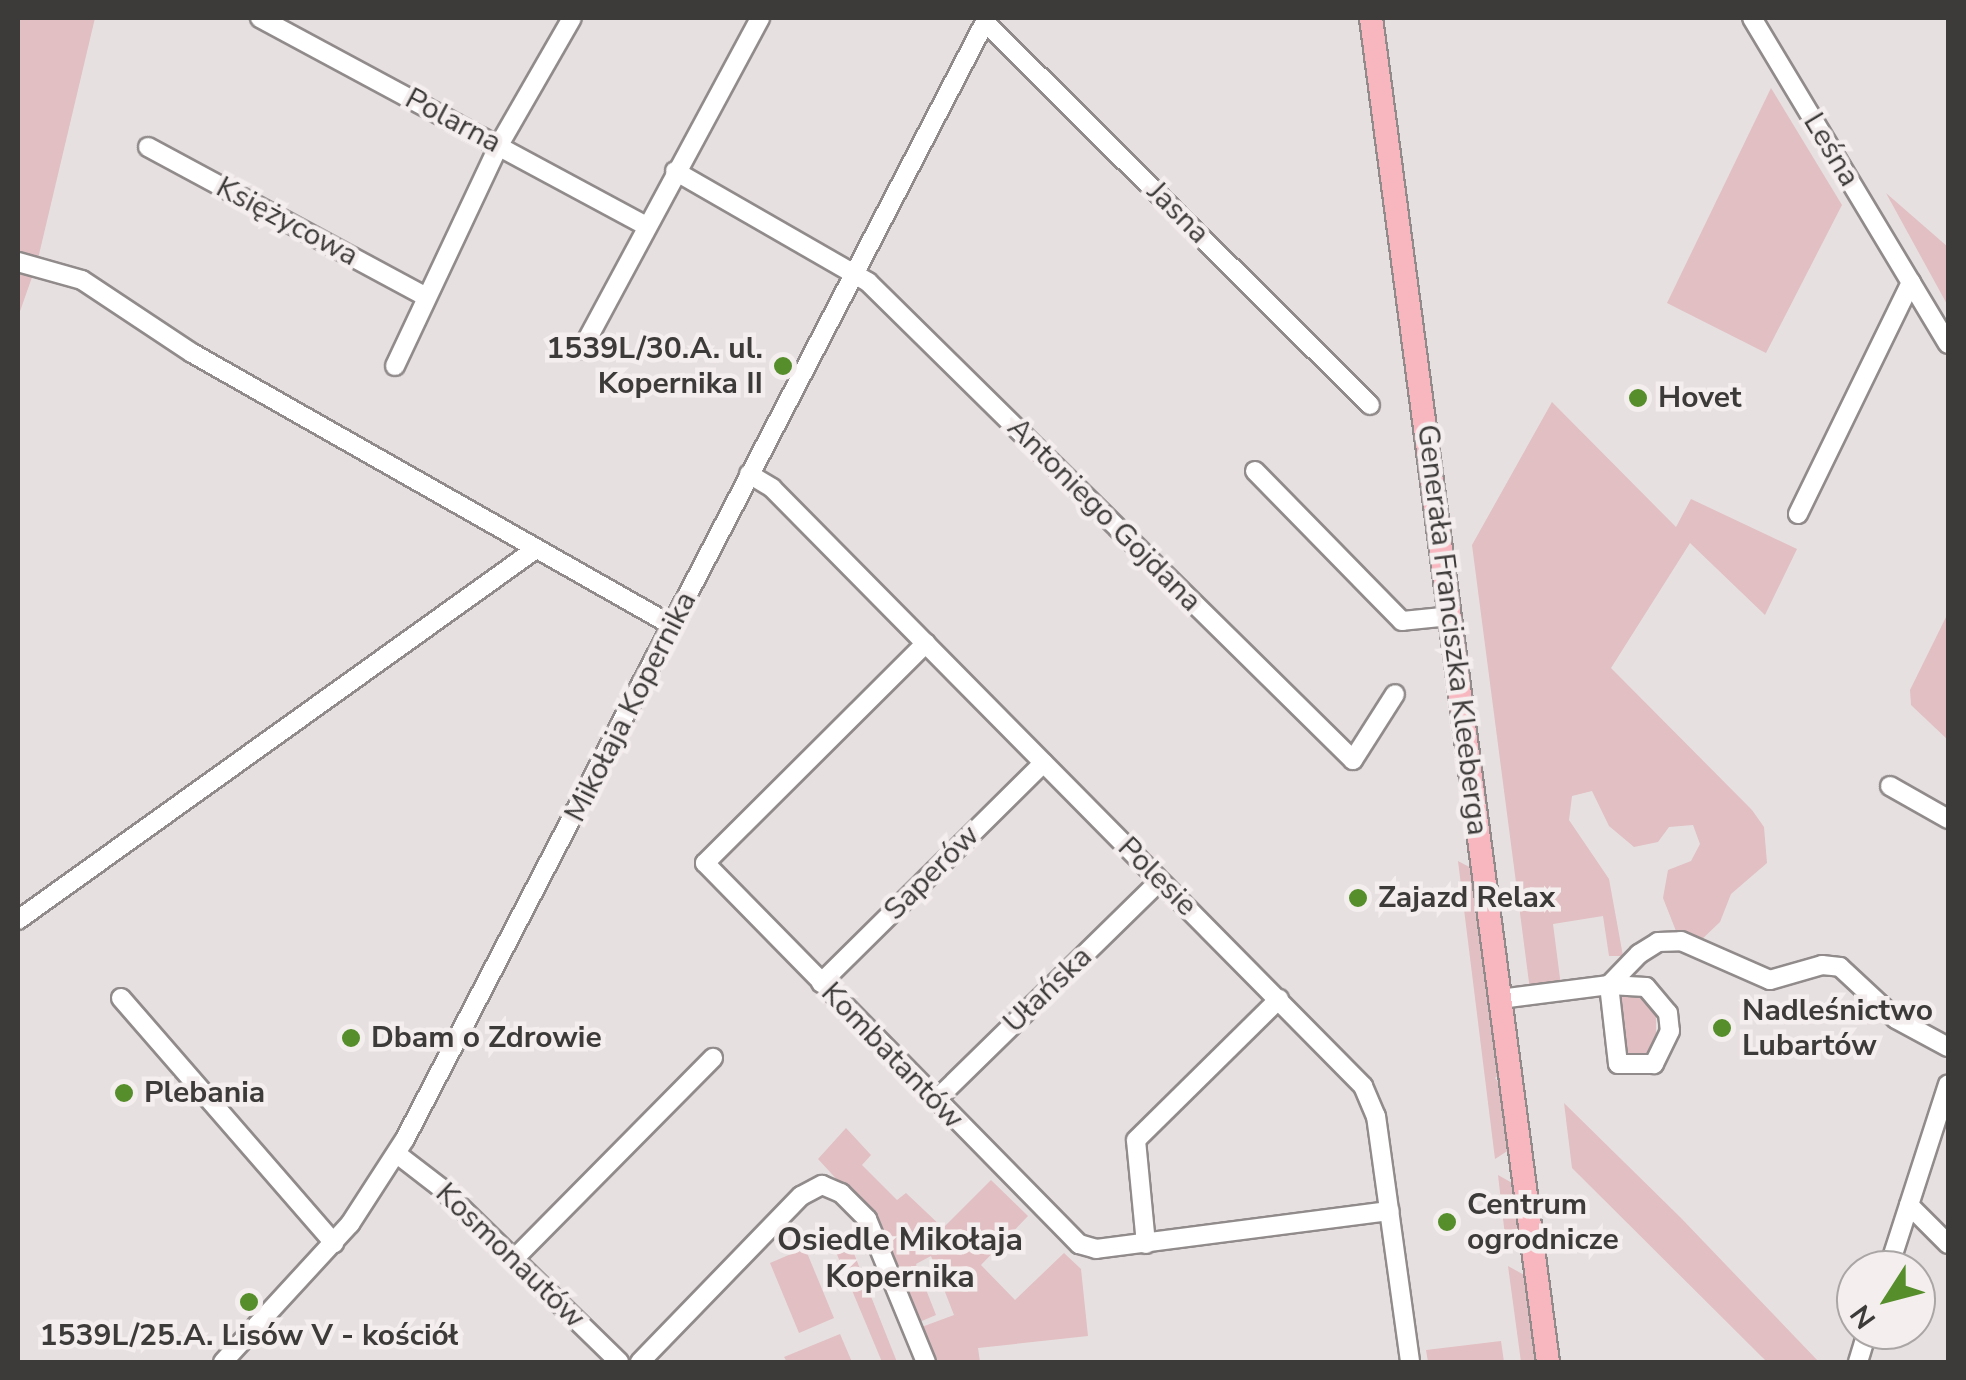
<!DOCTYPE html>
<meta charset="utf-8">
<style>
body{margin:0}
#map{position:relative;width:1966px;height:1380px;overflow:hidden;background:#e7e0e1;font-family:"Nunito Sans",sans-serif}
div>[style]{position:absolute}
.green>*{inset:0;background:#e1bfc2}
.roads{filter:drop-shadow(2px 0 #918b8b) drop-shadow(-2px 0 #918b8b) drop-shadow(0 2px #918b8b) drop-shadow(0 -2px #918b8b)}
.minor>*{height:18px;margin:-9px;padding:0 9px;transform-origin:9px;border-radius:9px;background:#fff}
.major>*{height:22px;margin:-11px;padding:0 11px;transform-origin:11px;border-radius:11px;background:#f8b6bf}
.dots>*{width:28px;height:28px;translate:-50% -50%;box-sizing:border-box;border:5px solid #f5eeee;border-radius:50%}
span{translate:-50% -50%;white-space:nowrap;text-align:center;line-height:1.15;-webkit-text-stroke:9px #f5eeee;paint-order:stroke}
.street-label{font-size:30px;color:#3d3a3a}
.poi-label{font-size:30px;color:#3d3a3a;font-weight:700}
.right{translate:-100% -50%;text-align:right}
.left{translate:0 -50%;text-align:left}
.neighbourhood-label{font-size:32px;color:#3d3a3a;font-weight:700}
.frame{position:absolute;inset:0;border:20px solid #3d3a3a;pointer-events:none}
.north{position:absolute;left:1836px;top:1250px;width:100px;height:100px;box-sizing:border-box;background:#f5eeee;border:2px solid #aba6a6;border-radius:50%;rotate:234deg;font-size:28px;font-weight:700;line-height:40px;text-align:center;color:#3d3a3a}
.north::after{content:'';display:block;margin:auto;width:35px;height:45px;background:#558e2b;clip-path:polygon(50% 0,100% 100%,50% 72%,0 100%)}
</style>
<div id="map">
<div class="green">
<i style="clip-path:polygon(18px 18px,95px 18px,37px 263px,18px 317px)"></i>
<i style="clip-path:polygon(1771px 88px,1842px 205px,1766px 353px,1667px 303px)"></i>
<i style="clip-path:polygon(1886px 193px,1948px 247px,1948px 306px)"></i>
<i style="clip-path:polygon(1552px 402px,1676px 527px,1691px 499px,1797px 549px,1765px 615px,1690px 543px,1611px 668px,1752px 810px,1764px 827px,1767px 863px,1731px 894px,1720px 922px,1699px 942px,1676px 931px,1663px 898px,1668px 870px,1691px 861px,1700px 844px,1693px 825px,1669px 827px,1658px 842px,1634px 847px,1609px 826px,1592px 791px,1572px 796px,1569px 820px,1609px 879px,1623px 956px,1609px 956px,1603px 916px,1553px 924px,1561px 986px,1530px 990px,1472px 545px)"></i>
<i style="clip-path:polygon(1948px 613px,1948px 740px,1911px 705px,1910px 690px)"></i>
<i style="clip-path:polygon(1458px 861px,1473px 869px,1500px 1074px,1495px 1078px,1502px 1086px,1509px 1150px,1495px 1159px)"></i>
<i style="clip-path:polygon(1625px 993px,1641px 993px,1656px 1009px,1656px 1042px,1647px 1056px,1627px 1054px,1620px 1001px)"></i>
<i style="clip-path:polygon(1564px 1103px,1681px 1218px,1819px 1362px,1767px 1362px,1572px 1168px)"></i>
<i style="clip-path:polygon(846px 1128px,871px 1155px,862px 1165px,897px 1200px,906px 1193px,943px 1228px,991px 1180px,1028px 1216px,981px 1265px,1015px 1300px,1064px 1253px,1081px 1269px,1088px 1336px,978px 1348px,980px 1362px,933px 1362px,919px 1328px,954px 1315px,931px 1256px,916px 1264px,936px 1315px,917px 1323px,878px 1224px,818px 1159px)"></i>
<i style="clip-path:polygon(1498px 1175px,1514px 1184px,1522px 1240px,1507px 1253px)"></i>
<i style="clip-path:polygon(843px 1242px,851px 1246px,897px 1362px,882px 1362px,833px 1245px)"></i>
<i style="clip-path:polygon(805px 1248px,834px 1318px,799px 1333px,770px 1263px)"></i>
<i style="clip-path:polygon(1508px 1266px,1526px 1276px,1537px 1362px,1521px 1362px)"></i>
<i style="clip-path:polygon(840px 1334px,852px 1362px,787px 1362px,784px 1357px)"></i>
<i style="clip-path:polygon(1501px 1341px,1504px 1362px,1428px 1362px,1426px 1350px)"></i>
</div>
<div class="roads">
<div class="minor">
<i style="left:260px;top:18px;width:437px;rotate:28.3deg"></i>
<i style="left:1752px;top:18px;width:380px;rotate:59deg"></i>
<i style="left:985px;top:22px;width:543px;rotate:44.85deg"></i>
<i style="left:148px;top:147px;width:316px;rotate:28.3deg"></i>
<i style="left:675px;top:171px;width:223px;rotate:29.9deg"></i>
<i style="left:868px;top:282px;width:681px;rotate:44.58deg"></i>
<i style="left:1353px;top:760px;width:78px;rotate:-57.5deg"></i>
<i style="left:18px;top:262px;width:66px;rotate:15.7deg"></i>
<i style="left:82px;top:280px;width:132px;rotate:33.6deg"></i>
<i style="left:192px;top:353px;width:553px;rotate:29.58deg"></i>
<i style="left:582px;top:349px;width:376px;rotate:-61.7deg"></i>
<i style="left:395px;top:366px;width:244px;rotate:-64.8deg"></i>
<i style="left:499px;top:145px;width:146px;rotate:-60.1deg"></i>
<i style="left:1255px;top:471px;width:210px;rotate:45.6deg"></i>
<i style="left:1402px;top:621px;width:49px;rotate:-5.8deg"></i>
<i style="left:749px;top:474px;width:27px;rotate:31deg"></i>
<i style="left:772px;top:488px;width:841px;rotate:45.34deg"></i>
<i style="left:1363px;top:1086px;width:33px;rotate:67deg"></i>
<i style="left:1376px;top:1116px;width:248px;rotate:82.1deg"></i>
<i style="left:1798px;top:514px;width:258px;rotate:-64deg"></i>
<i style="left:926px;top:643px;width:312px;rotate:135.1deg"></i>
<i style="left:705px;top:863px;width:534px;rotate:45.53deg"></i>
<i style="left:1079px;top:1244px;width:18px;rotate:16deg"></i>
<i style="left:1096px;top:1249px;width:296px;rotate:-7.4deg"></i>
<i style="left:1890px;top:786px;width:67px;rotate:29.6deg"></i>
<i style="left:18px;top:920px;width:634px;rotate:-35.62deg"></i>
<i style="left:821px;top:983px;width:313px;rotate:-44.7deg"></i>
<i style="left:1609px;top:985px;width:37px;rotate:3deg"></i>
<i style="left:1646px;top:987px;width:34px;rotate:50deg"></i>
<i style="left:1668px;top:1013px;width:18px;rotate:84deg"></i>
<i style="left:1670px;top:1031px;width:37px;rotate:116deg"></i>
<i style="left:1654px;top:1064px;width:36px;rotate:180deg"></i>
<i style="left:1618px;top:1064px;width:80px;rotate:-96.5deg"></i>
<i style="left:121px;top:998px;width:325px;rotate:49deg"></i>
<i style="left:1500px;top:999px;width:110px;rotate:-7.3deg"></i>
<i style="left:1609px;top:985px;width:43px;rotate:-45.9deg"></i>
<i style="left:1639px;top:954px;width:22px;rotate:-32deg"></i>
<i style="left:1658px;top:942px;width:23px;rotate:-2deg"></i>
<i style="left:1681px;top:941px;width:97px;rotate:23.7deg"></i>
<i style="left:1770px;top:980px;width:54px;rotate:-16.1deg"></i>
<i style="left:1822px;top:965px;width:18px;rotate:6deg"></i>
<i style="left:1840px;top:967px;width:76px;rotate:42.9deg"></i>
<i style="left:1896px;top:1019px;width:59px;rotate:28.3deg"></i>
<i style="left:936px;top:1100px;width:313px;rotate:-44.4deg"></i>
<i style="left:397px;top:1154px;width:56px;rotate:37.7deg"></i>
<i style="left:441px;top:1188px;width:249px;rotate:44.3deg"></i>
<i style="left:1909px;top:1205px;width:55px;rotate:45deg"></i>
<i style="left:1146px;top:1244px;width:104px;rotate:-95.5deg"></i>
<i style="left:1136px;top:1140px;width:201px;rotate:-44.6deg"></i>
<i style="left:514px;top:1259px;width:283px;rotate:-45.3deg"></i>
<i style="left:1888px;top:1270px;width:195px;rotate:-72.1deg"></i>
<i style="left:223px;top:1362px;width:188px;rotate:-47.4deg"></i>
<i style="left:350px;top:1224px;width:101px;rotate:-57.1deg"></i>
<i style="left:405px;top:1139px;width:1263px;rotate:-62.56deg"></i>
<i style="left:640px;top:1362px;width:231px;rotate:-45.9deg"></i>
<i style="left:801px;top:1196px;width:24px;rotate:-28deg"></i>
<i style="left:822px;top:1185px;width:21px;rotate:23deg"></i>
<i style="left:841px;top:1193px;width:37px;rotate:45deg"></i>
<i style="left:867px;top:1219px;width:155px;rotate:67.6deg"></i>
<i style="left:1858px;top:1362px;width:34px;rotate:-73deg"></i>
</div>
<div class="major">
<i style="left:1371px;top:18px;width:1356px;rotate:82.5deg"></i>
</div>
</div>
<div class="dots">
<i style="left:783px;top:366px;background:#558e2b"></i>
<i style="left:1638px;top:398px;background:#558e2b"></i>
<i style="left:1358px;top:898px;background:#558e2b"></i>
<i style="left:1722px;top:1028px;background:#558e2b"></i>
<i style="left:351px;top:1038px;background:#558e2b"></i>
<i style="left:124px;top:1093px;background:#558e2b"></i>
<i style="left:1447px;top:1222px;background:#558e2b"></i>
<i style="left:249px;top:1302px;background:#558e2b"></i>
</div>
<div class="street-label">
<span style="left:453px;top:121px;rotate:28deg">Polarna</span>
<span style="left:1831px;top:150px;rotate:59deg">Leśna</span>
<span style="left:1178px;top:213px;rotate:45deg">Jasna</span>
<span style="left:287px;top:222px;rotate:28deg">Księżycowa</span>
<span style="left:1104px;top:515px;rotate:45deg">Antoniego Gojdana</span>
<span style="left:1452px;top:630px;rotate:83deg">Generała Franciszka Kleeberga</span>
<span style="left:631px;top:707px;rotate:-63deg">Mikołaja Kopernika</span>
<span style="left:932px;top:873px;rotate:-45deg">Saperów</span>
<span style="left:1157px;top:877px;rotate:45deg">Polesie</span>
<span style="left:1048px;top:990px;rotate:-44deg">Ułańska</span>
<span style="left:892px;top:1056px;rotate:46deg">Kombatantów</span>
<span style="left:510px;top:1256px;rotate:44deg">Kosmonautów</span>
</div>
<div class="poi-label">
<span class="right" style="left:763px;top:366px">1539L/30.A. ul.<br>Kopernika II</span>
<span class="left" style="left:1658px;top:398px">Hovet</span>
<span class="left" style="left:1378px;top:898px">Zajazd Relax</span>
<span class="left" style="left:1742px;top:1028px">Nadleśnictwo<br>Lubartów</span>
<span class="left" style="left:371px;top:1038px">Dbam o Zdrowie</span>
<span class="left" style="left:144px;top:1093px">Plebania</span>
<span class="left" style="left:1467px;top:1222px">Centrum<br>ogrodnicze</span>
<span style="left:249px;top:1336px">1539L/25.A. Lisów V - kościół</span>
</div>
<div class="neighbourhood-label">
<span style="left:900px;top:1259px">Osiedle Mikołaja<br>Kopernika</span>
</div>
<div class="frame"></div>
<div class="north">N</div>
</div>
